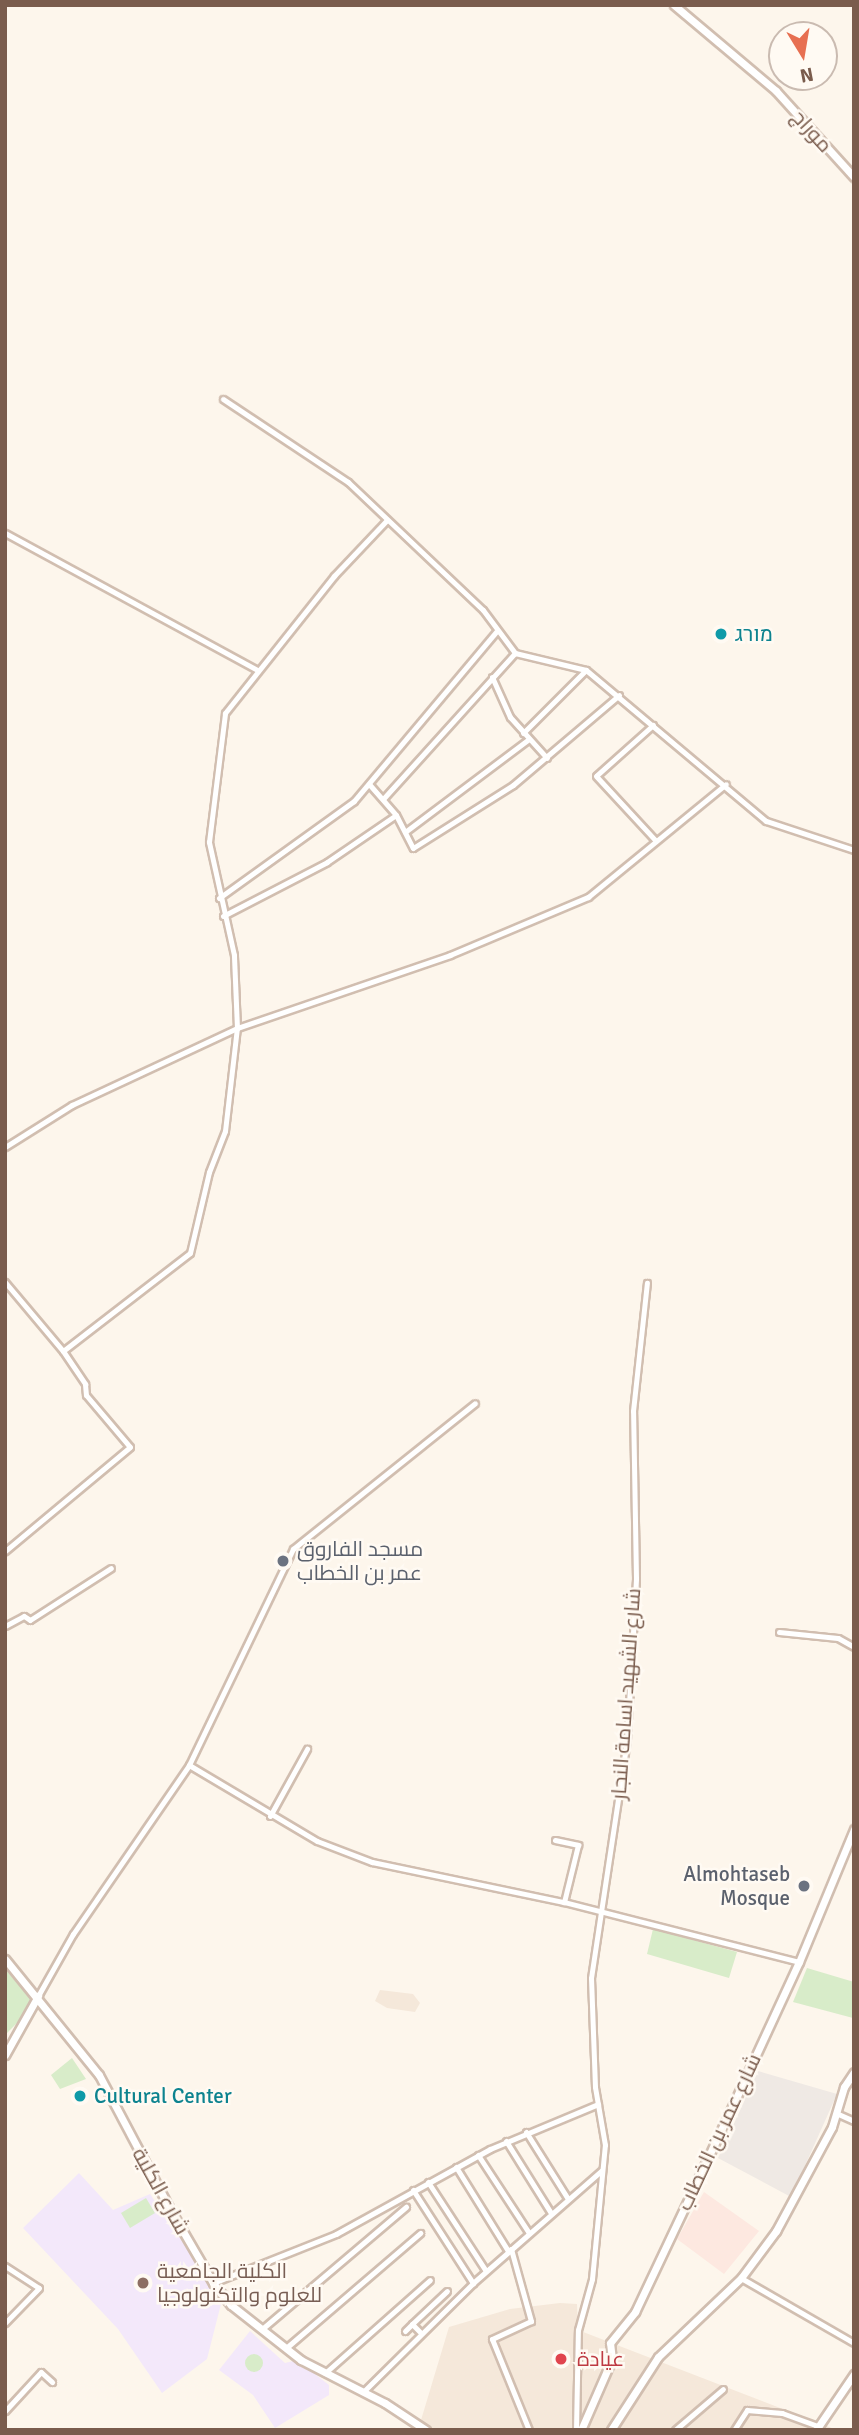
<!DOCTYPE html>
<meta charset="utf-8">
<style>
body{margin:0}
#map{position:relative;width:859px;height:2435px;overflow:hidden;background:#fdf6ec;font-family:Signika,Cairo,Heebo,sans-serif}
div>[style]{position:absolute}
.residential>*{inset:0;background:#f5e8da}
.commercial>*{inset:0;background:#fde8e0}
.industrial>*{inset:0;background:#efe9e4}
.education>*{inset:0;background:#f3e8fa}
.green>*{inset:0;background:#d8ecc9}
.round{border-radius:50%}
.roads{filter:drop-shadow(2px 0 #d1beb0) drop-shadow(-2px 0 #d1beb0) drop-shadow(0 2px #d1beb0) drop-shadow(0 -2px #d1beb0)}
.street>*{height:5px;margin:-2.5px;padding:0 2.5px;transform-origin:2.5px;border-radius:2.5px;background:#fff}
.secondary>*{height:7px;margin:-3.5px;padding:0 3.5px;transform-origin:3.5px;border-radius:3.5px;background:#fff}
.dots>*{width:19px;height:19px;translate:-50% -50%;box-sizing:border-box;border:4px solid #fffaf3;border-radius:50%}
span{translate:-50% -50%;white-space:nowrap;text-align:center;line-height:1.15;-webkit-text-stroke:5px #fffaf3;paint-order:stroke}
.street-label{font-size:21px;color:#7a5c4d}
.culture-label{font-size:21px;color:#0d838f}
.left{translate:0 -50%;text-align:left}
.worship-label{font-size:21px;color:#5b616d}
.right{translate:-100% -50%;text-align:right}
.education-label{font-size:21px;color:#785e54}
.health-label{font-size:21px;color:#be3a42}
.frame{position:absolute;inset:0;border:7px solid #7a5c4d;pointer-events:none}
.north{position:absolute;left:768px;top:21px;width:70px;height:70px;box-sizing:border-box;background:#fffaf3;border:2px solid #cabbb1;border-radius:50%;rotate:169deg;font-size:19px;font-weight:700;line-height:28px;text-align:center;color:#7a5c4d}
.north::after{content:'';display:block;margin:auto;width:24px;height:32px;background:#e76f51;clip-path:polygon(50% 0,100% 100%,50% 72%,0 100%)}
</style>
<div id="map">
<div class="residential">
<i style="clip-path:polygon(380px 1990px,413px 1994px,420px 2003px,415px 2012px,387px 2008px,375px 2001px)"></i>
<i style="clip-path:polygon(560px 2303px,577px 2304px,578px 2330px,837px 2430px,418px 2430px,449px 2327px,510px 2309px)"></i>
</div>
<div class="commercial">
<i style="clip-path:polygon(704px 2192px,759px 2231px,724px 2274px,677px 2239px)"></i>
</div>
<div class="industrial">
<i style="clip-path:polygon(758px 2071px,837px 2094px,791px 2197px,718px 2158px)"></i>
</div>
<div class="education">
<i style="clip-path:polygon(79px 2173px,113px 2210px,150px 2194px,222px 2300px,207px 2359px,162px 2393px,118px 2329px,23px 2228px)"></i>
<i style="clip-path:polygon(250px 2331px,285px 2363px,297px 2360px,329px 2385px,329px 2395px,275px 2428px,253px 2395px,219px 2370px)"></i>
</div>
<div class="green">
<i style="clip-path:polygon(653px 1929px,737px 1952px,729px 1978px,647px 1954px)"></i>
<i style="clip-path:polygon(807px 1968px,854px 1982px,853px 2018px,793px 2002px)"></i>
<i style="clip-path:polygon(5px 1969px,32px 2000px,30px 2010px,5px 2035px)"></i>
<i style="clip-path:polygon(72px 2058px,86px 2079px,60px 2089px,51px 2075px)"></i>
<i style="clip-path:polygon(146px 2198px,155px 2213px,130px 2228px,121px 2213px)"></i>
<i class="round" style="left:245px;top:2354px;width:18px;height:18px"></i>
</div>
<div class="roads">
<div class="street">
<i style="left:223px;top:399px;width:150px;rotate:33.6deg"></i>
<i style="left:348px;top:482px;width:186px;rotate:43.5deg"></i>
<i style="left:483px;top:610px;width:54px;rotate:53.3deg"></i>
<i style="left:515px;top:653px;width:73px;rotate:13.5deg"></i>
<i style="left:586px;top:670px;width:235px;rotate:40deg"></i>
<i style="left:766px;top:821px;width:93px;rotate:18.2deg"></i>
<i style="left:5px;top:533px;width:287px;rotate:28.5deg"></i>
<i style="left:492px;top:677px;width:44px;rotate:65.8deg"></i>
<i style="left:510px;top:717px;width:55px;rotate:47.9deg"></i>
<i style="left:653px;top:725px;width:76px;rotate:138.2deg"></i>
<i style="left:596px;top:776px;width:88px;rotate:47.3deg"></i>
<i style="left:523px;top:733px;width:89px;rotate:-45deg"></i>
<i style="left:369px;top:784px;width:41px;rotate:48.9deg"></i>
<i style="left:396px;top:815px;width:37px;rotate:63deg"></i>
<i style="left:413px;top:848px;width:118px;rotate:-32.2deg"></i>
<i style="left:513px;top:785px;width:139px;rotate:-40.3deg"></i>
<i style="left:383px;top:799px;width:197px;rotate:-47.9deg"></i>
<i style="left:405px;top:832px;width:155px;rotate:-36.9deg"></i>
<i style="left:219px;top:898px;width:166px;rotate:-35.7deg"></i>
<i style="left:354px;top:801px;width:221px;rotate:-50deg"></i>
<i style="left:223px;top:916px;width:117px;rotate:-27.4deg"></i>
<i style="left:327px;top:862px;width:83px;rotate:-34.3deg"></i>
<i style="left:5px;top:1147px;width:79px;rotate:-32.1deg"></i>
<i style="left:72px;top:1105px;width:182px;rotate:-25deg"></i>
<i style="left:237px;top:1028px;width:225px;rotate:-18.9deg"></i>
<i style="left:450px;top:955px;width:150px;rotate:-22.8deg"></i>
<i style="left:588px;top:897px;width:178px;rotate:-39.3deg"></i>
<i style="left:5px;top:1282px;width:90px;rotate:50deg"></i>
<i style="left:63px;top:1351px;width:40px;rotate:56deg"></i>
<i style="left:85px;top:1384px;width:11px;rotate:85deg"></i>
<i style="left:86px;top:1395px;width:68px;rotate:49.8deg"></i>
<i style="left:130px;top:1447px;width:163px;rotate:140.2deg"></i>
<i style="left:63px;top:1351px;width:160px;rotate:-37.7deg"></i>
<i style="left:190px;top:1253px;width:83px;rotate:-76.8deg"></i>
<i style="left:209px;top:1172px;width:44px;rotate:-68.7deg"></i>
<i style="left:225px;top:1131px;width:104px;rotate:-83.4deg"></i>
<i style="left:237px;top:1028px;width:73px;rotate:-92.4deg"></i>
<i style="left:234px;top:955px;width:116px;rotate:-102.5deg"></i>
<i style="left:209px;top:842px;width:130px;rotate:-82.9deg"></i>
<i style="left:225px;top:713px;width:175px;rotate:-51.5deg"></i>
<i style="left:334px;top:576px;width:77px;rotate:-46.6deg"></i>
<i style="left:5px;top:1626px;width:21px;rotate:-28deg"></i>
<i style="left:24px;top:1616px;width:7px;rotate:34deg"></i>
<i style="left:30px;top:1620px;width:96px;rotate:-32.7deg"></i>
<i style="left:779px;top:1632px;width:59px;rotate:5.8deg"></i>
<i style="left:838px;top:1638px;width:18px;rotate:29deg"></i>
<i style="left:189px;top:1765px;width:149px;rotate:30.7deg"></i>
<i style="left:317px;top:1841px;width:59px;rotate:20.9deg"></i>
<i style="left:372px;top:1862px;width:196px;rotate:11.8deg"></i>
<i style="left:564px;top:1902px;width:243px;rotate:14.3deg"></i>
<i style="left:270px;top:1816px;width:77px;rotate:-61.1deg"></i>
<i style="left:555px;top:1840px;width:24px;rotate:12deg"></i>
<i style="left:578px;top:1845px;width:59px;rotate:103.8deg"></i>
<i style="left:38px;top:1996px;width:71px;rotate:-60.6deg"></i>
<i style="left:73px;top:1934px;width:205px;rotate:-55.5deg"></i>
<i style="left:189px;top:1765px;width:240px;rotate:-64.3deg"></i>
<i style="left:293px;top:1549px;width:233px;rotate:-38.7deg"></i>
<i style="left:836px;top:2113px;width:20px;rotate:24deg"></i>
<i style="left:526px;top:2132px;width:79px;rotate:57.9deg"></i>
<i style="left:506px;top:2141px;width:85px;rotate:58deg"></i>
<i style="left:478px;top:2155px;width:93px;rotate:56.8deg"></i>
<i style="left:456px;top:2167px;width:99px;rotate:58.2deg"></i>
<i style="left:428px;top:2182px;width:106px;rotate:56.9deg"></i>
<i style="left:413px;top:2190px;width:111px;rotate:57.2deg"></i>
<i style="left:473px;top:2283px;width:171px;rotate:-41.2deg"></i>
<i style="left:511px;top:2249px;width:75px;rotate:74.5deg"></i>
<i style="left:531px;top:2321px;width:43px;rotate:155.2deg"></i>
<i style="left:492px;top:2339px;width:98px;rotate:67.9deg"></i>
<i style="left:5px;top:2266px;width:40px;rotate:32.9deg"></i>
<i style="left:39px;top:2288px;width:49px;rotate:134.2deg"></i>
<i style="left:741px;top:2278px;width:130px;rotate:29.9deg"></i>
<i style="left:213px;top:2283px;width:132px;rotate:-21.7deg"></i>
<i style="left:336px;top:2234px;width:176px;rotate:-28.9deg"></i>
<i style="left:490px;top:2149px;width:117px;rotate:-22.6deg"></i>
<i style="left:412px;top:2324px;width:48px;rotate:-43.3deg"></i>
<i style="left:262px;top:2329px;width:189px;rotate:-40.3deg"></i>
<i style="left:405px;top:2331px;width:10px;rotate:-45deg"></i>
<i style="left:412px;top:2324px;width:13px;rotate:45deg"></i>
<i style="left:286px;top:2348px;width:177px;rotate:-40.6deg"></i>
<i style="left:325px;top:2373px;width:140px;rotate:-41.5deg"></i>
<i style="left:363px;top:2392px;width:155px;rotate:-44.7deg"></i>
<i style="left:5px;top:2411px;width:53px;rotate:-47.3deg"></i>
<i style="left:41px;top:2372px;width:15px;rotate:42deg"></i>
<i style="left:576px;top:2430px;width:100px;rotate:-88.9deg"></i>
<i style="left:578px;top:2330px;width:53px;rotate:-74.6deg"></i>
<i style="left:592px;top:2279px;width:135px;rotate:-84.5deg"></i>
<i style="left:605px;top:2145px;width:59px;rotate:-99.8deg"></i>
<i style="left:595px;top:2087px;width:109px;rotate:-92.1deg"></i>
<i style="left:591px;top:1978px;width:241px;rotate:-81.4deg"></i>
<i style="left:627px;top:1740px;width:162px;rotate:-86.8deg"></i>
<i style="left:636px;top:1578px;width:167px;rotate:-91deg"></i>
<i style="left:633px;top:1411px;width:129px;rotate:-83.8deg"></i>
<i style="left:675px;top:2430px;width:63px;rotate:-40.5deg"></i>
<i style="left:734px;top:2430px;width:24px;rotate:-57deg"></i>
<i style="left:747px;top:2410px;width:35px;rotate:5deg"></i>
<i style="left:782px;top:2413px;width:38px;rotate:20deg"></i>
</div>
<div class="secondary">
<i style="left:674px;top:5px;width:133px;rotate:40.1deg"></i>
<i style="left:776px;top:91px;width:116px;rotate:47.8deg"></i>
<i style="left:5px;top:1959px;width:149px;rotate:51deg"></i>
<i style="left:99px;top:2075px;width:152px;rotate:62.1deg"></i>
<i style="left:170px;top:2209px;width:86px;rotate:59.8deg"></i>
<i style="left:213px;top:2283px;width:28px;rotate:51deg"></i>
<i style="left:231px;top:2305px;width:89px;rotate:38.2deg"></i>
<i style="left:301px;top:2360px;width:94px;rotate:27.1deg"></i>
<i style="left:385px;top:2403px;width:49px;rotate:33.4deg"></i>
<i style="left:5px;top:2055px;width:68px;rotate:-60.8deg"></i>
<i style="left:581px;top:2430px;width:77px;rotate:-66.4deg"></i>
<i style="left:612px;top:2359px;width:16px;rotate:-97deg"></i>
<i style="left:610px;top:2343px;width:40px;rotate:-51deg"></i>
<i style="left:635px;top:2312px;width:210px;rotate:-64.7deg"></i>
<i style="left:725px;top:2122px;width:176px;rotate:-65.2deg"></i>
<i style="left:799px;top:1962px;width:144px;rotate:-67.5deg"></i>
<i style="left:611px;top:2430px;width:87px;rotate:-57.2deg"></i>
<i style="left:658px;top:2357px;width:115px;rotate:-43.6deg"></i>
<i style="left:741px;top:2278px;width:59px;rotate:-53.3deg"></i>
<i style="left:776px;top:2231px;width:118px;rotate:-61.7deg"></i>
<i style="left:832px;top:2127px;width:42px;rotate:-73.3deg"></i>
<i style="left:844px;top:2087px;width:18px;rotate:-56deg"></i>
<i style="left:816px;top:2430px;width:68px;rotate:-55.8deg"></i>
</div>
</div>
<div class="dots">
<i style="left:721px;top:634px;background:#0f9aa8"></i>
<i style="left:283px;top:1561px;background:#6b7280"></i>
<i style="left:804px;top:1886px;background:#6b7280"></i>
<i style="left:80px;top:2096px;background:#0f9aa8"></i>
<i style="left:143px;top:2283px;background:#8d6e63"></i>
<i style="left:561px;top:2359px;background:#e0444e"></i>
</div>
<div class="street-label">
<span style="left:812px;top:131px;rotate:48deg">موراج</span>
<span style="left:626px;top:1694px;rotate:-86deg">شارع الشهيد اسامة النجار</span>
<span style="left:719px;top:2132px;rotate:-65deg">شارع عمر بن الخطاب</span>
<span style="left:161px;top:2191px;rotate:61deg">شارع الكلية</span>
</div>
<div class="culture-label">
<span class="left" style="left:735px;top:634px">מורג</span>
<span class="left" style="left:94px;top:2096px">Cultural Center</span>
</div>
<div class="worship-label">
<span class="left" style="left:297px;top:1561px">مسجد الفاروق<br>عمر بن الخطاب</span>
<span class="right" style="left:790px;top:1886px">Almohtaseb<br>Mosque</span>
</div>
<div class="education-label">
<span class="left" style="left:157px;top:2283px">الكلية الجامعية<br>للعلوم والتكنولوجيا</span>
</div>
<div class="health-label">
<span class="left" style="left:577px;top:2359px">عيادة</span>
</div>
<div class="frame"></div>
<div class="north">N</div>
</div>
